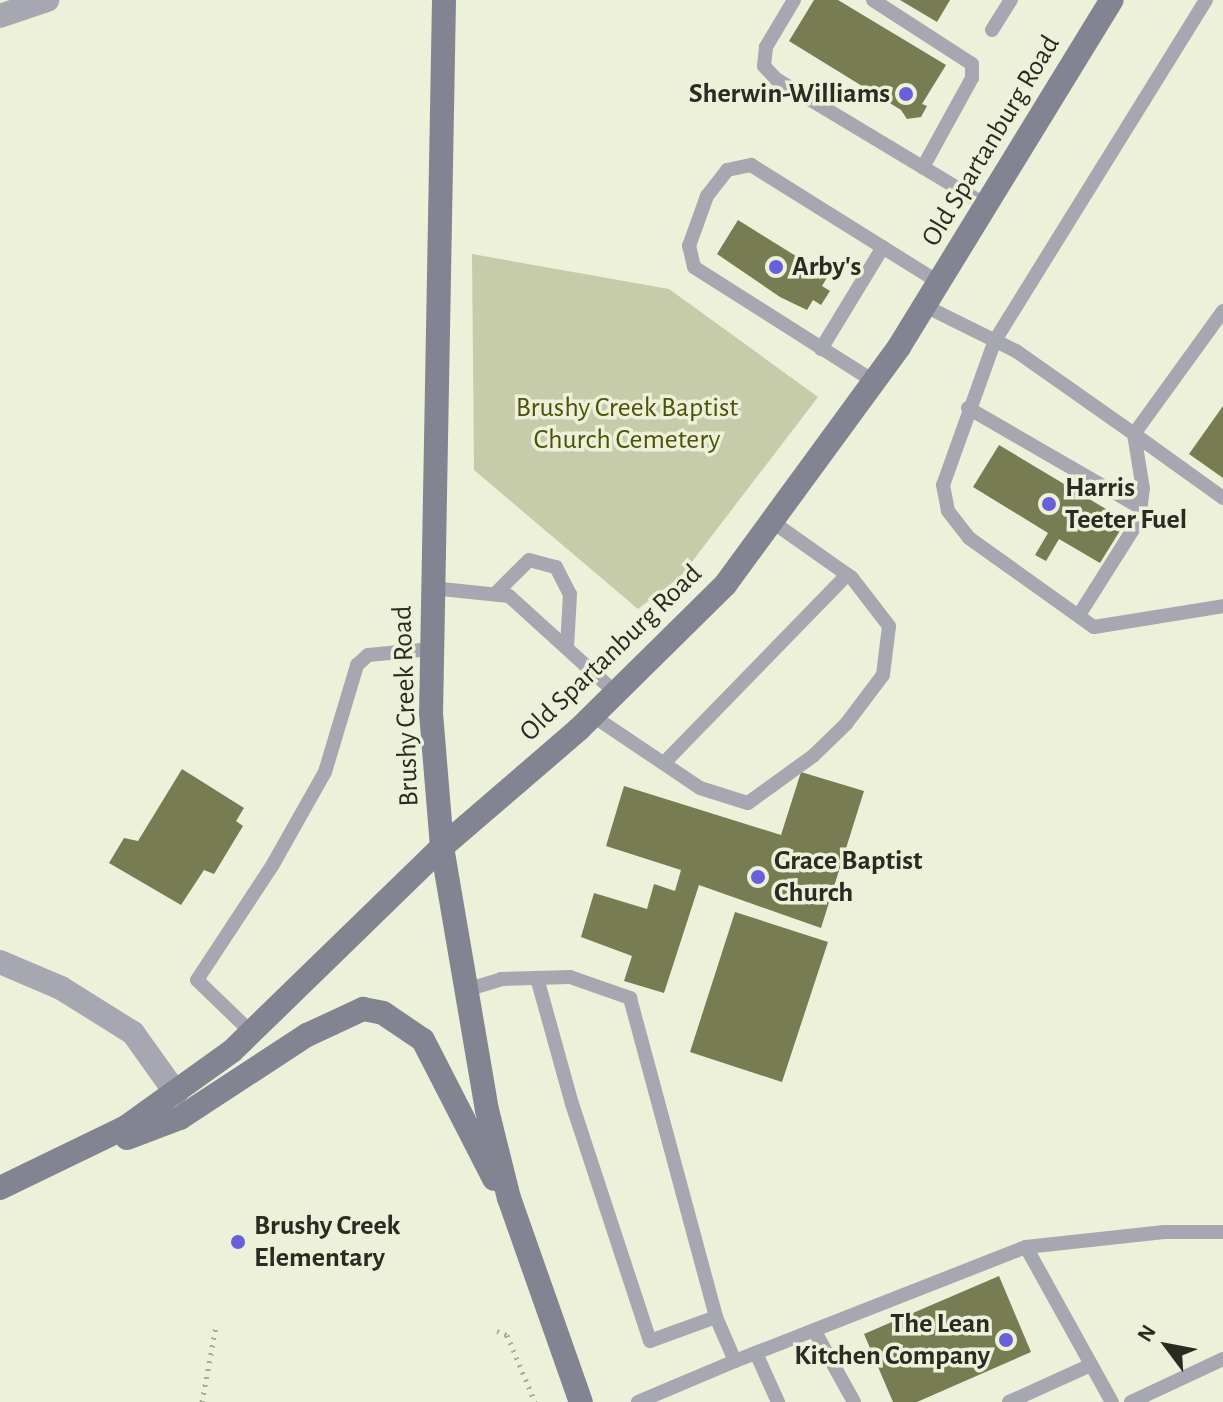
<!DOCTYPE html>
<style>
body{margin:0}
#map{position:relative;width:1223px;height:1402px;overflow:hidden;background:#edf1d9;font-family:"Alegreya Sans",sans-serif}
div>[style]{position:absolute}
.green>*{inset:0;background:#c6cba9}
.building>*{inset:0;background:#777c53}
.path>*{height:5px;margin-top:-2.5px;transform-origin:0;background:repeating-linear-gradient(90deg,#a9ac99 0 2px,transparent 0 8px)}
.lane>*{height:14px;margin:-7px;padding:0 7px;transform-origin:7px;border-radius:7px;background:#a6a7b0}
.street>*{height:24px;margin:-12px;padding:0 12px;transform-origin:12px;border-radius:12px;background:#a6a7b0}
.secondary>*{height:24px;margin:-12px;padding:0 12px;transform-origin:12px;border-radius:12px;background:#838492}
.dots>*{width:22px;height:22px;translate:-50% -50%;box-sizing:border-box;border:4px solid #edf1d9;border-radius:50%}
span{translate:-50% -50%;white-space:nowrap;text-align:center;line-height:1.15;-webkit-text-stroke:7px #edf1d9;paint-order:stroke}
.poi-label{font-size:28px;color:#2a2c23;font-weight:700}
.right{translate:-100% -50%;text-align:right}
.left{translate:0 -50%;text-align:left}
.street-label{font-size:28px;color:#2a2c23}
.park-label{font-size:28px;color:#4d5209}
.north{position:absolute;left:1127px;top:1306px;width:80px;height:80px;-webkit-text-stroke:6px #edf1d9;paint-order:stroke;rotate:302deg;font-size:22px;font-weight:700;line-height:32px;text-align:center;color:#2a2c23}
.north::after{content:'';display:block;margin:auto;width:28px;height:36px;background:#2a2c23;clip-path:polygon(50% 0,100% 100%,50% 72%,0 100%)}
</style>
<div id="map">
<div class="green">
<i style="clip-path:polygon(472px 254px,669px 289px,818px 397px,681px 576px,638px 609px,474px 470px)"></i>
</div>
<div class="building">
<i style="clip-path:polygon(814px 0,838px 0,946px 65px,922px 104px,927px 106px,921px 117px,907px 119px,901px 110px,789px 41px)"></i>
<i style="clip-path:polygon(900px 0,950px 0,937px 22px)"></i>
<i style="clip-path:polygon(738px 220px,828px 276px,822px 286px,830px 291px,821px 305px,813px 300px,807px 310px,780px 297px,717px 254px)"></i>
<i style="clip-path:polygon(1223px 406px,1223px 478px,1189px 454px)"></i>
<i style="clip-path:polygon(999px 445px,1126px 521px,1100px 563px,1059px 539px,1046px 561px,1035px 555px,1048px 533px,973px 487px)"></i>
<i style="clip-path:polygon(182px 769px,244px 808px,236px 821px,243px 826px,214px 874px,204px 870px,181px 905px,109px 863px,124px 838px,138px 841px)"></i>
<i style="clip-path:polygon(801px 772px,864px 791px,821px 928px,699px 885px,664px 993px,624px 981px,632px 956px,581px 937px,594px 893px,647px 909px,654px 884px,675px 891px,681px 870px,606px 846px,624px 786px,781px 835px)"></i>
<i style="clip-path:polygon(735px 912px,828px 942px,782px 1082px,690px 1052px)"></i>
<i style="clip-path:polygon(999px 1276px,1031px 1352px,917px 1402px,893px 1402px,864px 1334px)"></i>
</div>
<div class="path">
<i style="left:497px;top:1331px;width:11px;rotate:22deg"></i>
<i style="left:507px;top:1335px;width:73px;rotate:67.3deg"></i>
<i style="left:202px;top:1402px;width:77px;rotate:-79.6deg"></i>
</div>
<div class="lane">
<i style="left:794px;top:0;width:55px;rotate:120.8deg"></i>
<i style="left:766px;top:47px;width:19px;rotate:96deg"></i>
<i style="left:764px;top:66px;width:18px;rotate:47deg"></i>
<i style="left:776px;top:79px;width:246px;rotate:31deg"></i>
<i style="left:873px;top:0;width:118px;rotate:32.9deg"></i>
<i style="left:972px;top:64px;width:14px;rotate:90deg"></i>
<i style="left:972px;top:78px;width:102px;rotate:118.8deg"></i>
<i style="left:1206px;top:0;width:400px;rotate:121.8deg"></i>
<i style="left:995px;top:340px;width:154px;rotate:109.7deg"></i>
<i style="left:943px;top:485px;width:26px;rotate:79deg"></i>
<i style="left:948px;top:511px;width:34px;rotate:52deg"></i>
<i style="left:969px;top:538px;width:153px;rotate:35.5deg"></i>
<i style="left:1094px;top:627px;width:131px;rotate:-9.2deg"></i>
<i style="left:992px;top:30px;width:36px;rotate:-58deg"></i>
<i style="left:925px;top:306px;width:102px;rotate:26.3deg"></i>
<i style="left:1016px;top:351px;width:144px;rotate:35.1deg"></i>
<i style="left:1134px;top:434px;width:152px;rotate:-54.1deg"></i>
<i style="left:821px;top:349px;width:119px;rotate:-58.7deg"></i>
<i style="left:875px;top:382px;width:214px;rotate:-147.6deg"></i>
<i style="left:694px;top:267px;width:22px;rotate:-103deg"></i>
<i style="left:689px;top:246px;width:53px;rotate:-70.2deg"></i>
<i style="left:707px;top:196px;width:33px;rotate:-52deg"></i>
<i style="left:727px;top:170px;width:25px;rotate:-12deg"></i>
<i style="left:751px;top:165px;width:223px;rotate:32deg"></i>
<i style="left:968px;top:408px;width:200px;rotate:30deg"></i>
<i style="left:1134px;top:434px;width:110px;rotate:35.7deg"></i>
<i style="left:432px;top:588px;width:77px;rotate:5.9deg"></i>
<i style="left:509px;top:596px;width:144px;rotate:42.2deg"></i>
<i style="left:497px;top:592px;width:45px;rotate:-45deg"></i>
<i style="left:529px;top:560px;width:28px;rotate:15deg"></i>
<i style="left:556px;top:567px;width:30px;rotate:63deg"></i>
<i style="left:570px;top:594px;width:54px;rotate:93.2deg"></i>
<i style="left:1079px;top:615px;width:112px;rotate:-57.7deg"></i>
<i style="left:1139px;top:520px;width:31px;rotate:-83deg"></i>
<i style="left:1143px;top:489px;width:56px;rotate:-99.3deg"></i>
<i style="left:593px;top:716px;width:129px;rotate:33.9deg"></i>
<i style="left:700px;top:788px;width:50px;rotate:17.4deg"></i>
<i style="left:748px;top:803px;width:80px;rotate:-35.9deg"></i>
<i style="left:813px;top:756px;width:46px;rotate:-44.1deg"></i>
<i style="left:846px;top:724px;width:61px;rotate:-52.9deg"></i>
<i style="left:883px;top:675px;width:49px;rotate:-83deg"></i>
<i style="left:889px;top:626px;width:61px;rotate:-127.6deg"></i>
<i style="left:852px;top:578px;width:95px;rotate:-144.8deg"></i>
<i style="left:666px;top:761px;width:260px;rotate:-45.8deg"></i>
<i style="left:466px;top:990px;width:37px;rotate:-17deg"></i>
<i style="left:501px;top:979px;width:69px;rotate:-1.7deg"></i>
<i style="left:570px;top:977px;width:64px;rotate:19.3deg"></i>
<i style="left:630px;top:998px;width:330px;rotate:74.9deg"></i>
<i style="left:716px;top:1317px;width:70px;rotate:160deg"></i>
<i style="left:650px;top:1341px;width:250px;rotate:-108.2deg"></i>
<i style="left:572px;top:1104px;width:131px;rotate:-105.5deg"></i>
<i style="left:252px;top:1033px;width:76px;rotate:-136.1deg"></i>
<i style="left:197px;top:980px;width:136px;rotate:-56.7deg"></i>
<i style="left:272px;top:866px;width:108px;rotate:-60.6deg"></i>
<i style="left:325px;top:772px;width:112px;rotate:-73.3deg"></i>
<i style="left:357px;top:665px;width:15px;rotate:-42deg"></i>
<i style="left:368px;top:655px;width:64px;rotate:-5.4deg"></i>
<i style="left:1026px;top:1247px;width:177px;rotate:61deg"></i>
<i style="left:814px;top:1330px;width:82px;rotate:60.9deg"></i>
<i style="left:756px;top:1353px;width:54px;rotate:65.8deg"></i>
<i style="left:735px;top:1361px;width:313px;rotate:-21.4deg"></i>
<i style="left:1026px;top:1247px;width:139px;rotate:-6.2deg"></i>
<i style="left:1164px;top:1232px;width:59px"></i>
<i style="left:638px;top:1402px;width:105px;rotate:-22.9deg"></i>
<i style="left:735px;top:1361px;width:48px;rotate:-113.4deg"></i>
<i style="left:1009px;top:1402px;width:90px;rotate:-24.3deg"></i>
<i style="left:1131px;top:1402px;width:102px;rotate:-25.1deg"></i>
</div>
<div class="street">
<i style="left:0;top:16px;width:50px;rotate:-18.8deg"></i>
<i style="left:0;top:962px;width:66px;rotate:23.1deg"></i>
<i style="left:61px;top:988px;width:85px;rotate:32deg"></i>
<i style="left:133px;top:1033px;width:74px;rotate:54.4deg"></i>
</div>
<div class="secondary">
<i style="left:444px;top:0;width:713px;rotate:91.04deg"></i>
<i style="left:431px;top:713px;width:134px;rotate:85.3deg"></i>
<i style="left:442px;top:847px;width:267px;rotate:80.3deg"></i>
<i style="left:487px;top:1110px;width:91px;rotate:76deg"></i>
<i style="left:509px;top:1198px;width:216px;rotate:70.6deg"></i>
<i style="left:127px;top:1138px;width:57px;rotate:-20.7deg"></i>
<i style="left:180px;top:1118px;width:152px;rotate:-33.2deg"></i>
<i style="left:307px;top:1035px;width:62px;rotate:-24.9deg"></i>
<i style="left:363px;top:1009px;width:20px;rotate:11deg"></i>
<i style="left:383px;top:1013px;width:48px;rotate:34deg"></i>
<i style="left:423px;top:1040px;width:156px;rotate:62.9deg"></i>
<i style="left:0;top:1188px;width:140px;rotate:-25.8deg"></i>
<i style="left:126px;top:1127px;width:130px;rotate:-35.6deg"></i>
<i style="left:232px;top:1051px;width:293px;rotate:-44.2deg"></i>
<i style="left:442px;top:847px;width:181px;rotate:-40.7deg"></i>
<i style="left:579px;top:729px;width:205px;rotate:-44.6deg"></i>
<i style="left:725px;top:585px;width:295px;rotate:-53.8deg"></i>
<i style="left:899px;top:347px;width:407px;rotate:-58.5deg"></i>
</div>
<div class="dots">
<i style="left:906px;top:94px;background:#6760da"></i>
<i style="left:776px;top:267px;background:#6760da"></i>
<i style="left:1049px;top:504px;background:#6760da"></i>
<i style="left:758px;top:877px;background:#6760da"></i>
<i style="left:238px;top:1242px;background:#6760da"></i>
<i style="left:1006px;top:1340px;background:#6760da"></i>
</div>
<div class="poi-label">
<span class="right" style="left:890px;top:94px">Sherwin-Williams</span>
<span class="left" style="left:792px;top:267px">Arby's</span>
<span class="left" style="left:1065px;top:504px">Harris<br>Teeter Fuel</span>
<span class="left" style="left:774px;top:877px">Grace Baptist<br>Church</span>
<span class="left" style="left:254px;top:1242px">Brushy Creek<br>Elementary</span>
<span class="right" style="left:990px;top:1340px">The Lean<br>Kitchen Company</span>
</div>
<div class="street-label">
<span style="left:991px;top:141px;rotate:-59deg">Old Spartanburg Road</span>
<span style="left:611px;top:653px;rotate:-44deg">Old Spartanburg Road</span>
<span style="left:406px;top:706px;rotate:-92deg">Brushy Creek Road</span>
</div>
<div class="park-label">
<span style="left:627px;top:424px">Brushy Creek Baptist<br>Church Cemetery</span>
</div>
<div class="north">N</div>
</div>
